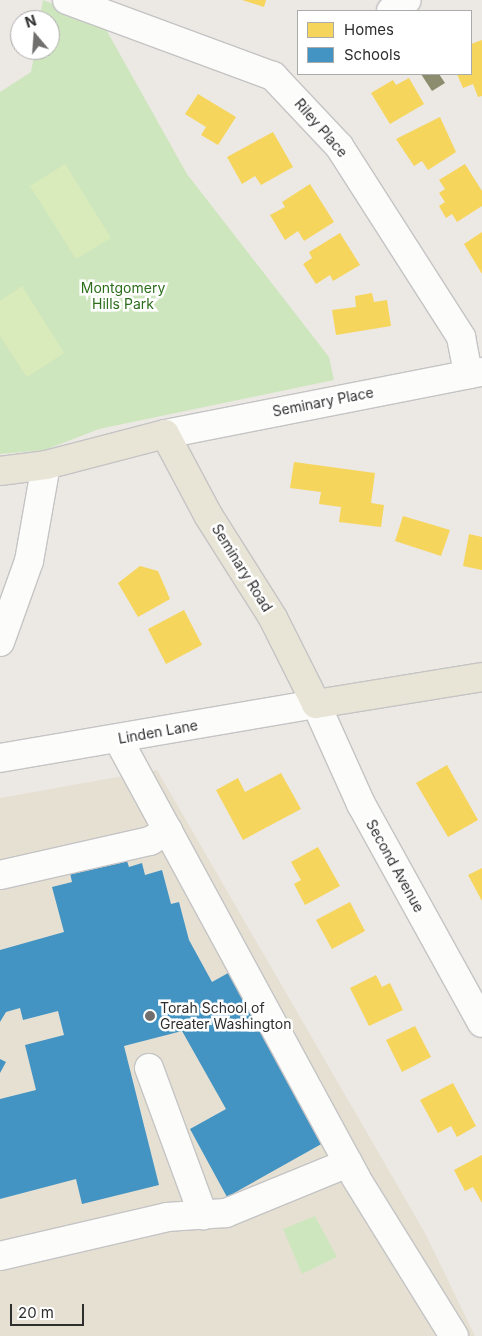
<!DOCTYPE html>
<style>
body{margin:0}
#map{position:relative;width:482px;height:1336px;overflow:hidden;background:#ece8e4;font-family:Inter,sans-serif}
div>[style]{position:absolute}
.education>*{inset:0;background:#e6e0d3}
.green>*{inset:0;background:#cee6be}
.pitch>*{inset:0;background:#d9eabb}
.homes>*{inset:0;background:#f6d55c}
.schools>*{inset:0;background:#4393c3}
.industry>*{inset:0;background:#8c8c6e}
.roads{filter:drop-shadow(1px 0 #c5c4c5) drop-shadow(-1px 0 #c5c4c5) drop-shadow(0 1px #c5c4c5) drop-shadow(0 -1px #c5c4c5)}
.minor>*{height:28px;margin:-14px;padding:0 14px;transform-origin:14px;border-radius:14px;background:#fcfcfb}
.major>*{height:28px;margin:-14px;padding:0 14px;transform-origin:14px;border-radius:14px;background:#e8e4d6}
.dots>*{width:14px;height:14px;translate:-50% -50%;box-sizing:border-box;border:2px solid #fff;border-radius:50%}
span{translate:-50% -50%;white-space:nowrap;text-align:center;line-height:1.15;-webkit-text-stroke:5px #fff;paint-order:stroke}
.street-label{font-size:14px;color:#2e2e2e}
.park-label{font-size:14px;color:#2c6e1b}
.poi-label{font-size:14px;color:#2e2e2e}
.left{translate:0 -50%;text-align:left}
.legend{position:absolute;left:297px;top:10px;width:175px;height:65px;box-sizing:border-box;background:#fff;border:1px solid #ababab;margin:0;padding:6px 9px;list-style:none;font-size:15px;color:#2e2e2e}
.legend li{display:flex;align-items:center;gap:10px;height:25px}
.legend b{width:25px;border:1px solid #ababab}
.north{position:absolute;left:10px;top:10px;width:50px;height:50px;box-sizing:border-box;background:#fff;border:1px solid #ababab;border-radius:50%;rotate:342deg;font-size:14px;font-weight:700;line-height:20px;text-align:center;color:#2e2e2e}
.north::after{content:'';display:block;margin:auto;width:18px;height:22px;background:#706f6e;clip-path:polygon(50% 0,100% 100%,50% 72%,0 100%)}
.scale{position:absolute;left:10px;top:1304px;width:74px;height:22px;box-sizing:border-box;border:2px solid #2e2e2e;border-top:0;padding-left:6px;font-size:15px;line-height:18px;white-space:nowrap;color:#2e2e2e;-webkit-text-stroke:4px #fff;paint-order:stroke}
</style>
<div id="map">
<div class="education">
<i style="clip-path:polygon(157px 770px,425px 1233px,475px 1336px,0 1336px,0 798px)"></i>
</div>
<div class="green">
<i style="clip-path:polygon(43px 0,103px 24px,187px 174px,329px 357px,334px 380px,99px 429px,45px 450px,0 454px,0 92px,31px 72px,35px 50px,50px 50px,50px 20px,39px 20px)"></i>
<i style="clip-path:polygon(315px 1216px,337px 1257px,302px 1274px,283px 1229px)"></i>
</div>
<div class="pitch">
<i style="clip-path:polygon(65px 164px,111px 238px,76px 259px,30px 186px)"></i>
<i style="clip-path:polygon(22px 286px,64px 353px,27px 377px,0 336px,0 301px)"></i>
</div>
<div class="homes">
<i style="clip-path:polygon(242px 0,266px 0,264px 7px)"></i>
<i style="clip-path:polygon(482px 40px,482px 96px,478px 97px,473px 84px,463px 88px,457px 74px,471px 74px,471px 44px)"></i>
<i style="clip-path:polygon(409px 78px,424px 104px,390px 124px,371px 93px,393px 80px,396px 85px)"></i>
<i style="clip-path:polygon(198px 94px,236px 117px,218px 145px,201px 135px,206px 127px,185px 114px)"></i>
<i style="clip-path:polygon(440px 117px,456px 152px,428px 170px,422px 161px,414px 166px,396px 139px)"></i>
<i style="clip-path:polygon(273px 132px,293px 167px,261px 185px,255px 176px,242px 184px,227px 157px)"></i>
<i style="clip-path:polygon(465px 164px,482px 191px,482px 206px,457px 222px,452px 214px,446px 218px,439px 206px,445px 202px,439px 193px,445px 189px,439px 180px)"></i>
<i style="clip-path:polygon(310px 184px,334px 222px,304px 241px,298px 231px,285px 240px,270px 215px,285px 207px,282px 202px)"></i>
<i style="clip-path:polygon(482px 232px,482px 274px,464px 244px)"></i>
<i style="clip-path:polygon(340px 233px,360px 265px,333px 281px,330px 275px,316px 284px,303px 264px,312px 258px,309px 252px)"></i>
<i style="clip-path:polygon(372px 293px,374px 302px,387px 300px,391px 326px,336px 335px,332px 310px,356px 307px,355px 296px)"></i>
<i style="clip-path:polygon(294px 462px,375px 473px,371px 503px,384px 505px,381px 527px,339px 522px,341px 507px,319px 504px,321px 492px,290px 488px)"></i>
<i style="clip-path:polygon(403px 516px,450px 530px,441px 556px,395px 541px)"></i>
<i style="clip-path:polygon(469px 534px,482px 537px,482px 570px,463px 566px)"></i>
<i style="clip-path:polygon(140px 566px,158px 571px,170px 599px,138px 617px,118px 583px)"></i>
<i style="clip-path:polygon(184px 610px,202px 645px,166px 664px,148px 629px)"></i>
<i style="clip-path:polygon(447px 765px,478px 820px,448px 837px,416px 783px)"></i>
<i style="clip-path:polygon(281px 773px,301px 809px,243px 840px,216px 790px,238px 778px,245px 792px)"></i>
<i style="clip-path:polygon(318px 847px,340px 886px,305px 905px,294px 884px,301px 880px,291px 862px)"></i>
<i style="clip-path:polygon(482px 868px,482px 901px,468px 875px)"></i>
<i style="clip-path:polygon(350px 902px,365px 931px,332px 949px,316px 920px)"></i>
<i style="clip-path:polygon(376px 975px,382px 987px,390px 983px,403px 1010px,369px 1026px,350px 988px)"></i>
<i style="clip-path:polygon(415px 1026px,431px 1057px,402px 1072px,386px 1040px)"></i>
<i style="clip-path:polygon(453px 1083px,476px 1126px,457px 1137px,451px 1126px,438px 1133px,420px 1100px)"></i>
<i style="clip-path:polygon(482px 1155px,482px 1203px,473px 1187px,465px 1191px,454px 1170px)"></i>
</div>
<div class="schools">
<i style="clip-path:polygon(126px 858px,129px 867px,142px 863px,145px 875px,162px 870px,171px 904px,179px 902px,189px 940px,212px 982px,230px 972px,325px 1142px,227px 1197px,190px 1129px,226px 1109px,182px 1031px,124px 1046px,159px 1185px,82px 1204px,76px 1179px,0 1199px,0 1099px,36px 1090px,25px 1045px,64px 1035px,58px 1011px,23px 1020px,20px 1008px,6px 1012px,0 1022px,0 950px,64px 932px,52px 887px,72px 882px,70px 873px)"></i>
<i style="clip-path:polygon(0 1059px,6px 1062px,0 1073px)"></i>
</div>
<div class="industry">
<i style="clip-path:polygon(421px 74px,439px 74px,445px 83px,432px 91px)"></i>
</div>
<div class="roads">
<div class="minor">
<i style="left:67px;top:0;width:220px;rotate:20.3deg"></i>
<i style="left:273px;top:76px;width:96px;rotate:46.7deg"></i>
<i style="left:339px;top:146px;width:227px;rotate:57.4deg"></i>
<i style="left:461px;top:337px;width:38px;rotate:79deg"></i>
<i style="left:391px;top:11px;width:19px;rotate:-35deg"></i>
<i style="left:165px;top:434px;width:323px;rotate:-11.1deg"></i>
<i style="left:0;top:642px;width:86px;rotate:-70.3deg"></i>
<i style="left:29px;top:561px;width:97px;rotate:-80deg"></i>
<i style="left:118px;top:739px;width:499px;rotate:61.5deg"></i>
<i style="left:356px;top:1178px;width:186px;rotate:58.2deg"></i>
<i style="left:0;top:758px;width:321px;rotate:-9.7deg"></i>
<i style="left:316px;top:704px;width:110px;rotate:65.8deg"></i>
<i style="left:361px;top:804px;width:250px;rotate:61.1deg"></i>
<i style="left:0;top:875px;width:154px;rotate:-12.8deg"></i>
<i style="left:150px;top:841px;width:21px;rotate:-31deg"></i>
<i style="left:149px;top:1068px;width:157px;rotate:69.8deg"></i>
<i style="left:0;top:1256px;width:171px;rotate:-13.1deg"></i>
<i style="left:167px;top:1217px;width:59px;rotate:-3.9deg"></i>
<i style="left:226px;top:1213px;width:132px;rotate:-22.3deg"></i>
</div>
<div class="major">
<i style="left:0;top:471px;width:46px;rotate:-7.4deg"></i>
<i style="left:46px;top:465px;width:123px;rotate:-14.6deg"></i>
<i style="left:165px;top:434px;width:92px;rotate:62deg"></i>
<i style="left:208px;top:515px;width:122px;rotate:57.7deg"></i>
<i style="left:273px;top:618px;width:96px;rotate:63.4deg"></i>
<i style="left:316px;top:704px;width:168px;rotate:-9.2deg"></i>
</div>
</div>
<div class="dots">
<i style="left:150px;top:1016px;background:#706f6e"></i>
</div>
<div class="street-label">
<span style="left:321px;top:128px;rotate:49deg">Riley Place</span>
<span style="left:323px;top:402px;rotate:-11deg">Seminary Place</span>
<span style="left:242px;top:568px;rotate:58deg">Seminary Road</span>
<span style="left:158px;top:732px;rotate:-10deg">Linden Lane</span>
<span style="left:395px;top:866px;rotate:61deg">Second Avenue</span>
</div>
<div class="park-label">
<span style="left:123px;top:296px">Montgomery<br>Hills Park</span>
</div>
<div class="poi-label">
<span class="left" style="left:160px;top:1016px">Torah School of<br>Greater Washington</span>
</div>
<ul class="legend">
<li><b style="height:14px;background:#f6d55c"></b>Homes</li>
<li><b style="height:14px;background:#4393c3"></b>Schools</li>
</ul>
<div class="north">N</div>
<div class="scale">20 m</div>
</div>
